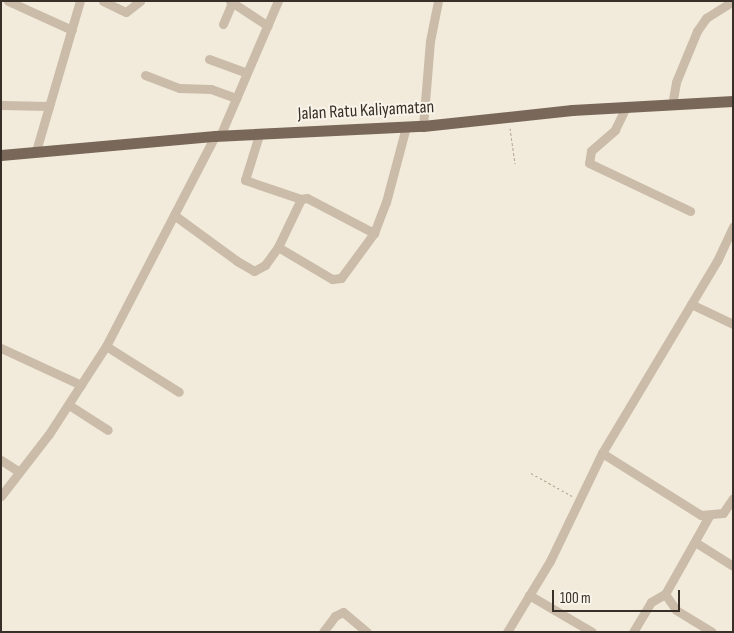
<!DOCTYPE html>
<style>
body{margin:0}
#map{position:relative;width:734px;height:633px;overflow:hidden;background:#f2ebdc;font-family:"Sofia Sans Condensed",sans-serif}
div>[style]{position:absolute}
.path>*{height:1px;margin-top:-0.5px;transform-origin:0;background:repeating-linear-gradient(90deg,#b6a692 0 2.5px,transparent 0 5px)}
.minor>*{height:9px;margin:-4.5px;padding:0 4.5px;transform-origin:4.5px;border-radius:4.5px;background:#cabca8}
.major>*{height:11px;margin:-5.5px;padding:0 5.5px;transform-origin:5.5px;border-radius:5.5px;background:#79685a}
span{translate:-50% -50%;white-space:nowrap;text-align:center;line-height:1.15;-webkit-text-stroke:4px #f9f4e9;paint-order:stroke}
.street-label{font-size:18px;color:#372f28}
.frame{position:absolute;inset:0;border:2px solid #372f28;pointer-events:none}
.scale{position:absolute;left:552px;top:590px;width:128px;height:22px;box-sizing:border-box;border:2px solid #372f28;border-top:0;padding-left:6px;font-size:15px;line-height:18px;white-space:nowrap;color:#372f28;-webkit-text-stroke:4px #f9f4e9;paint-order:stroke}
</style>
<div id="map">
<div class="path">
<i style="left:510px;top:128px;width:36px;rotate:82deg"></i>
<i style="left:531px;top:473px;width:47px;rotate:29.3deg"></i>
</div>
<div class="minor">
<i style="left:8px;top:1px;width:70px;rotate:24.4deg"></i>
<i style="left:103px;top:1px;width:25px;rotate:26deg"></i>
<i style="left:126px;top:12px;width:18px;rotate:-38deg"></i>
<i style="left:230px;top:1px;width:45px;rotate:33.3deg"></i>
<i style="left:223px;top:24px;width:25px;rotate:-67deg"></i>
<i style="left:209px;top:59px;width:40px;rotate:20.2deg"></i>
<i style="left:145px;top:75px;width:36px;rotate:21deg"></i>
<i style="left:179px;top:88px;width:32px;rotate:2deg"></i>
<i style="left:211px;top:89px;width:27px;rotate:20deg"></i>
<i style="left:1px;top:105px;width:48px;rotate:1.2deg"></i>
<i style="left:672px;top:105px;width:23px;rotate:-80deg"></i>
<i style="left:676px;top:82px;width:55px;rotate:-67.6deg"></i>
<i style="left:697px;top:31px;width:16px;rotate:-55deg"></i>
<i style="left:706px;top:18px;width:32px;rotate:-32deg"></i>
<i style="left:626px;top:107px;width:25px;rotate:116deg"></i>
<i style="left:615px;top:130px;width:32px;rotate:139deg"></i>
<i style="left:591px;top:151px;width:12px;rotate:99deg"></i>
<i style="left:589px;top:163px;width:112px;rotate:25.4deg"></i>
<i style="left:423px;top:126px;width:85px;rotate:-85.3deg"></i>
<i style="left:430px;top:41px;width:41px;rotate:-78.7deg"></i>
<i style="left:259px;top:135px;width:47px;rotate:107.3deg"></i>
<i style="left:245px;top:180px;width:59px;rotate:18.7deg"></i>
<i style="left:301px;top:199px;width:6px;rotate:-9deg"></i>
<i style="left:307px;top:198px;width:76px;rotate:27.6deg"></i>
<i style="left:220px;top:136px;width:147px;rotate:-66.8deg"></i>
<i style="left:36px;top:151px;width:156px;rotate:-73.7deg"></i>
<i style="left:174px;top:215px;width:78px;rotate:36.1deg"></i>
<i style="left:237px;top:261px;width:20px;rotate:30deg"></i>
<i style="left:254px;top:271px;width:13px;rotate:-29deg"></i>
<i style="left:265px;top:265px;width:22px;rotate:-54deg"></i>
<i style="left:278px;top:247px;width:53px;rotate:-64.4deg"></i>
<i style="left:278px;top:247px;width:63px;rotate:30.7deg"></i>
<i style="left:332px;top:279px;width:9px;rotate:-6deg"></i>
<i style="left:341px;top:278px;width:56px;rotate:-53.7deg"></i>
<i style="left:374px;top:233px;width:33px;rotate:-69deg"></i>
<i style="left:386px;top:202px;width:78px;rotate:-75.1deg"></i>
<i style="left:691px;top:304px;width:47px;rotate:25.5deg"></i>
<i style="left:106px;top:346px;width:86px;rotate:32.2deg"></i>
<i style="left:1px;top:348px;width:88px;rotate:24.8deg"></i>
<i style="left:69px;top:405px;width:46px;rotate:32.7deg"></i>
<i style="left:602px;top:453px;width:117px;rotate:32.1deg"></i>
<i style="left:701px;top:515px;width:22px;rotate:-5deg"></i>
<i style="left:723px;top:513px;width:18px;rotate:-56deg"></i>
<i style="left:1px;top:460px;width:20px;rotate:33deg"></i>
<i style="left:1px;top:496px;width:78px;rotate:-52.3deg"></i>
<i style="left:49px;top:434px;width:105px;rotate:-57.1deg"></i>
<i style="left:106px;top:346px;width:237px;rotate:-62.6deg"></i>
<i style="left:709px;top:516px;width:90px;rotate:119.4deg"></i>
<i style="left:665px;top:594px;width:19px;rotate:55deg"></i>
<i style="left:676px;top:610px;width:42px;rotate:31.4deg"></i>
<i style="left:695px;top:542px;width:45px;rotate:32.3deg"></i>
<i style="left:529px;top:595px;width:73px;rotate:30.4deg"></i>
<i style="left:323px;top:632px;width:20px;rotate:-53deg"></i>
<i style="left:335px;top:616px;width:9px;rotate:-27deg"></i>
<i style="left:343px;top:612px;width:31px;rotate:40deg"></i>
<i style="left:507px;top:632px;width:83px;rotate:-58.8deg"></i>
<i style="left:550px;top:561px;width:120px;rotate:-64.3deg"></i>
<i style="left:602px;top:453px;width:224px;rotate:-59.1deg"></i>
<i style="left:717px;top:261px;width:38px;rotate:-65deg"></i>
<i style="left:633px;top:632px;width:35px;rotate:-59deg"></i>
<i style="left:651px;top:602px;width:16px;rotate:-30deg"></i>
</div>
<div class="major">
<i style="left:1px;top:155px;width:215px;rotate:-5.1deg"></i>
<i style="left:215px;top:136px;width:208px;rotate:-2.8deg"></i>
<i style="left:423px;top:126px;width:150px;rotate:-6.1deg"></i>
<i style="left:572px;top:110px;width:161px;rotate:-3.2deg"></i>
</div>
<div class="street-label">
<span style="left:366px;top:111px;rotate:-3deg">Jalan Ratu Kaliyamatan</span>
</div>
<div class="frame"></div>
<div class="scale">100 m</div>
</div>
